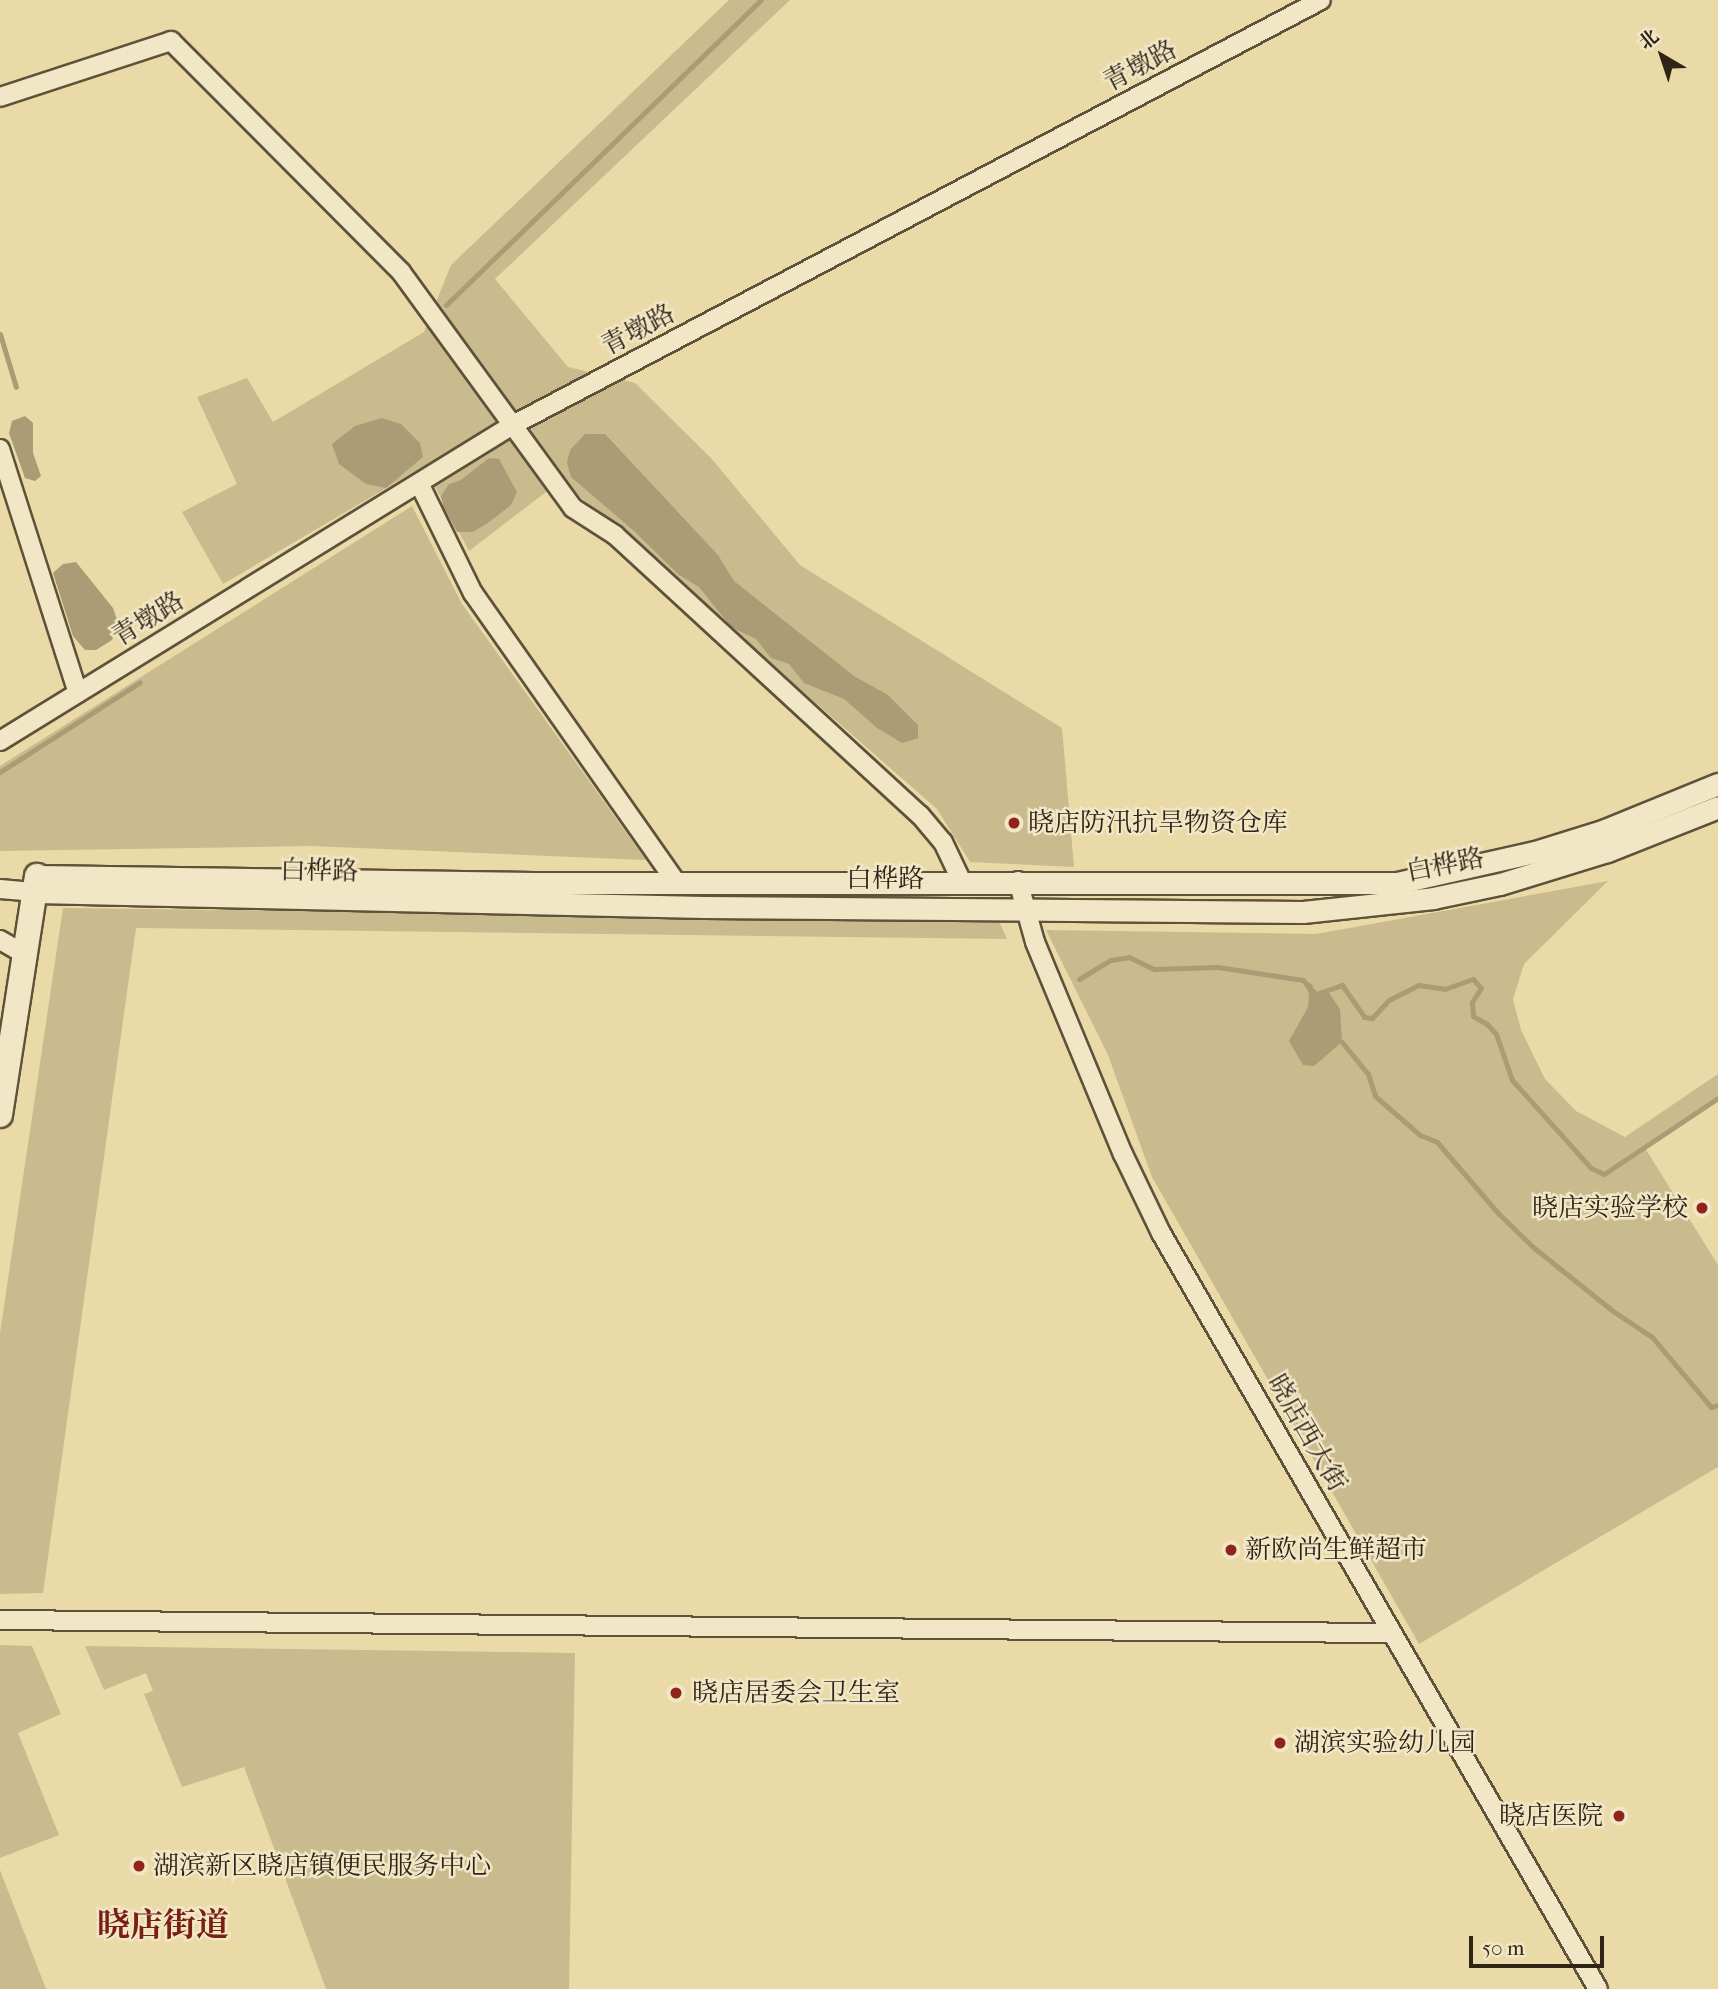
<!DOCTYPE html>
<meta charset="utf-8">
<style>
body{margin:0}
#map{position:relative;width:1718px;height:1989px;overflow:hidden;background:#eadaa7;font-family:"IM FELL French Canon","Noto Serif SC",serif}
div>[style]{position:absolute}
.green>*{inset:0;background:#cabb8f}
.water>*{inset:0;background:#ab9c76}
.stream>*{height:5px;margin:-2.5px;padding:0 2.5px;transform-origin:2.5px;border-radius:2.5px;background:#ab9c76}
.roads{filter:drop-shadow(2px 0 #5e523b) drop-shadow(-2px 0 #5e523b) drop-shadow(0 2px #5e523b) drop-shadow(0 -2px #5e523b)}
.minor>*{height:18px;margin:-9px;padding:0 9px;transform-origin:9px;border-radius:9px;background:#f1e7c6}
.tertiary>*{height:21px;margin:-10.5px;padding:0 10.5px;transform-origin:10.5px;border-radius:10.5px;background:#f1e7c6}
.secondary>*{height:24px;margin:-12px;padding:0 12px;transform-origin:12px;border-radius:12px;background:#f1e7c6}
.dots>*{width:19px;height:19px;translate:-50% -50%;box-sizing:border-box;border:4px solid #f1e7c6;border-radius:50%}
span{translate:-50% -50%;white-space:nowrap;text-align:center;line-height:1.15;-webkit-text-stroke:5px #f1e7c6;paint-order:stroke}
.street-label{font-size:26px;color:#302417}
.poi-label{font-size:26px;color:#302417}
.left{translate:0 -50%;text-align:left}
.right{translate:-100% -50%;text-align:right}
.district-label{font-size:33px;color:#7a1f14;font-weight:700}
.north{position:absolute;left:1627px;top:21px;width:70px;height:70px;-webkit-text-stroke:5px #f1e7c6;paint-order:stroke;rotate:321deg;font-size:19px;font-weight:700;line-height:28px;text-align:center;color:#302417}
.north::after{content:'';display:block;margin:auto;width:24px;height:32px;background:#302417;clip-path:polygon(50% 0,100% 100%,50% 72%,0 100%)}
.scale{position:absolute;left:1469px;top:1936px;width:135px;height:32px;box-sizing:border-box;border:4px solid #302417;border-top:0;padding-left:9px;font-size:21px;line-height:24px;white-space:nowrap;color:#302417;-webkit-text-stroke:5px #f1e7c6;paint-order:stroke}
</style>
<div id="map">
<div class="green">
<i style="clip-path:polygon(729px 0,790px 0,495px 279px,568px 367px,635px 383px,711px 458px,800px 565px,1062px 728px,1074px 867px,970px 862px,937px 809px,571px 489px,560px 470px,546px 492px,469px 551px,424px 466px,223px 584px,182px 512px,237px 484px,197px 397px,247px 378px,273px 422px,424px 332px,451px 265px)"></i>
<i style="clip-path:polygon(412px 506px,462px 604px,646px 860px,311px 846px,0 851px,0 766px)"></i>
<i style="clip-path:polygon(1608px 881px,1524px 964px,1513px 999px,1521px 1030px,1545px 1079px,1576px 1111px,1625px 1137px,1718px 1074px,1718px 1100px,1645px 1148px,1718px 1265px,1718px 1467px,1419px 1644px,1152px 1177px,1108px 1055px,1046px 930px,1316px 934px)"></i>
<i style="clip-path:polygon(63px 908px,998px 919px,1007px 939px,136px 928px,43px 1593px,0 1594px,0 1333px)"></i>
<i style="clip-path:polygon(0 1645px,32px 1646px,61px 1714px,18px 1733px,59px 1835px,0 1858px)"></i>
<i style="clip-path:polygon(85px 1646px,575px 1653px,569px 1989px,326px 1989px,244px 1767px,182px 1787px,144px 1694px,153px 1691px,146px 1673px,104px 1690px)"></i>
<i style="clip-path:polygon(0 1870px,46px 1989px,0 1989px)"></i>
</div>
<div class="water">
<i style="clip-path:polygon(25px 416px,33px 423px,33px 453px,41px 476px,35px 481px,25px 478px,9px 433px,12px 421px)"></i>
<i style="clip-path:polygon(382px 418px,401px 424px,420px 443px,423px 457px,386px 488px,366px 484px,339px 464px,332px 444px,355px 426px)"></i>
<i style="clip-path:polygon(585px 434px,605px 434px,718px 555px,734px 581px,854px 676px,888px 695px,918px 725px,918px 738px,902px 743px,877px 728px,844px 699px,804px 683px,789px 664px,771px 658px,756px 639px,731px 627px,699px 587px,679px 575px,634px 531px,571px 477px,567px 463px,570px 450px)"></i>
<i style="clip-path:polygon(489px 458px,499px 459px,517px 492px,511px 505px,488px 523px,473px 532px,457px 532px,443px 506px,441px 496px,449px 484px,461px 480px)"></i>
<i style="clip-path:polygon(76px 562px,113px 608px,119px 626px,112px 640px,96px 650px,85px 650px,73px 636px,53px 573px,63px 564px)"></i>
<i style="clip-path:polygon(1303px 980px,1312px 984px,1316px 994px,1327px 990px,1340px 1009px,1342px 1042px,1314px 1066px,1303px 1065px,1289px 1041px,1308px 1007px,1309px 994px)"></i>
</div>
<div class="stream">
<i style="left:446px;top:305px;width:438px;rotate:-44.1deg"></i>
<i style="left:0;top:334px;width:55px;rotate:73.2deg"></i>
<i style="left:0;top:772px;width:166px;rotate:-32.7deg"></i>
<i style="left:1079px;top:979px;width:37px;rotate:-31deg"></i>
<i style="left:1111px;top:960px;width:18px;rotate:-9deg"></i>
<i style="left:1129px;top:957px;width:28px;rotate:26deg"></i>
<i style="left:1154px;top:969px;width:64px;rotate:-1.8deg"></i>
<i style="left:1218px;top:967px;width:86px;rotate:8.7deg"></i>
<i style="left:1303px;top:980px;width:5px;rotate:53deg"></i>
<i style="left:1313px;top:991px;width:4px;rotate:45deg"></i>
<i style="left:1316px;top:994px;width:28px;rotate:-19deg"></i>
<i style="left:1342px;top:985px;width:39px;rotate:55deg"></i>
<i style="left:1364px;top:1017px;width:8px;rotate:7deg"></i>
<i style="left:1372px;top:1018px;width:25px;rotate:-47deg"></i>
<i style="left:1389px;top:1000px;width:33px;rotate:-27deg"></i>
<i style="left:1418px;top:985px;width:27px;rotate:8deg"></i>
<i style="left:1445px;top:989px;width:30px;rotate:-20deg"></i>
<i style="left:1473px;top:979px;width:12px;rotate:48deg"></i>
<i style="left:1481px;top:988px;width:17px;rotate:123deg"></i>
<i style="left:1472px;top:1002px;width:14px;rotate:86deg"></i>
<i style="left:1473px;top:1016px;width:16px;rotate:30deg"></i>
<i style="left:1487px;top:1024px;width:13px;rotate:48deg"></i>
<i style="left:1496px;top:1034px;width:49px;rotate:70.8deg"></i>
<i style="left:1512px;top:1080px;width:118px;rotate:48.1deg"></i>
<i style="left:1591px;top:1168px;width:14px;rotate:25deg"></i>
<i style="left:1604px;top:1174px;width:137px;rotate:-33.7deg"></i>
<i style="left:1342px;top:1042px;width:41px;rotate:50.9deg"></i>
<i style="left:1368px;top:1074px;width:23px;rotate:72deg"></i>
<i style="left:1375px;top:1096px;width:60px;rotate:40.9deg"></i>
<i style="left:1420px;top:1135px;width:18px;rotate:22deg"></i>
<i style="left:1437px;top:1142px;width:95px;rotate:49.3deg"></i>
<i style="left:1499px;top:1214px;width:47px;rotate:44.1deg"></i>
<i style="left:1533px;top:1247px;width:102px;rotate:38.7deg"></i>
<i style="left:1613px;top:1311px;width:47px;rotate:33.7deg"></i>
<i style="left:1652px;top:1337px;width:92px;rotate:49.9deg"></i>
<i style="left:1711px;top:1407px;width:7px;rotate:-16deg"></i>
</div>
<div class="roads">
<div class="minor">
<i style="left:0;top:97px;width:180px;rotate:-18.1deg"></i>
<i style="left:171px;top:41px;width:326px;rotate:45.1deg"></i>
<i style="left:401px;top:272px;width:292px;rotate:53.9deg"></i>
<i style="left:573px;top:508px;width:50px;rotate:32.7deg"></i>
<i style="left:615px;top:535px;width:414px;rotate:42.6deg"></i>
<i style="left:920px;top:815px;width:35px;rotate:50deg"></i>
<i style="left:943px;top:842px;width:44px;rotate:64.6deg"></i>
<i style="left:0;top:449px;width:256px;rotate:72.3deg"></i>
<i style="left:419px;top:483px;width:123px;rotate:63.9deg"></i>
<i style="left:473px;top:593px;width:353px;rotate:54.9deg"></i>
<i style="left:0;top:741px;width:600px;rotate:-31.65deg"></i>
<i style="left:511px;top:426px;width:915px;rotate:-27.74deg"></i>
<i style="left:1018px;top:881px;width:63px;rotate:74.4deg"></i>
<i style="left:1035px;top:942px;width:230px;rotate:67.5deg"></i>
<i style="left:1123px;top:1154px;width:88px;rotate:64.3deg"></i>
<i style="left:1161px;top:1233px;width:873px;rotate:59.97deg"></i>
<i style="left:0;top:889px;width:36px;rotate:5deg"></i>
<i style="left:0;top:940px;width:30px;rotate:30deg"></i>
<i style="left:0;top:1620px;width:1392px;rotate:0.54deg"></i>
</div>
<div class="tertiary">
<i style="left:37px;top:876px;width:497px;rotate:0.8deg"></i>
<i style="left:534px;top:883px;width:863px"></i>
<i style="left:1397px;top:883px;width:141px;rotate:-12.7deg"></i>
<i style="left:1535px;top:852px;width:73px;rotate:-17.4deg"></i>
<i style="left:1605px;top:830px;width:122px;rotate:-22.2deg"></i>
<i style="left:36px;top:892px;width:668px;rotate:1.29deg"></i>
<i style="left:704px;top:907px;width:599px;rotate:0.48deg"></i>
<i style="left:1303px;top:912px;width:131px;rotate:-6.1deg"></i>
<i style="left:1433px;top:898px;width:68px;rotate:-11.8deg"></i>
<i style="left:1500px;top:884px;width:112px;rotate:-17.1deg"></i>
<i style="left:1607px;top:851px;width:119px;rotate:-21.6deg"></i>
</div>
<div class="secondary">
<i style="left:0;top:1115px;width:242px;rotate:-81.2deg"></i>
</div>
</div>
<div class="dots">
<i style="left:1014px;top:823px;background:#8f2418"></i>
<i style="left:1702px;top:1208px;background:#8f2418"></i>
<i style="left:1231px;top:1550px;background:#8f2418"></i>
<i style="left:676px;top:1693px;background:#8f2418"></i>
<i style="left:1280px;top:1743px;background:#8f2418"></i>
<i style="left:1619px;top:1816px;background:#8f2418"></i>
<i style="left:139px;top:1866px;background:#8f2418"></i>
</div>
<div class="street-label">
<span style="left:1140px;top:66px;rotate:-28deg">青墩路</span>
<span style="left:638px;top:330px;rotate:-28deg">青墩路</span>
<span style="left:148px;top:619px;rotate:-32deg">青墩路</span>
<span style="left:1445px;top:865px;rotate:-11deg">白桦路</span>
<span style="left:319px;top:871px;rotate:1deg">白桦路</span>
<span style="left:885px;top:879px">白桦路</span>
<span style="left:1307px;top:1433px;rotate:60deg">晓店西大街</span>
</div>
<div class="poi-label">
<span class="left" style="left:1028px;top:823px">晓店防汛抗旱物资仓库</span>
<span class="right" style="left:1688px;top:1208px">晓店实验学校</span>
<span class="left" style="left:1245px;top:1550px">新欧尚生鲜超市</span>
<span class="left" style="left:692px;top:1693px">晓店居委会卫生室</span>
<span class="left" style="left:1294px;top:1743px">湖滨实验幼儿园</span>
<span class="right" style="left:1603px;top:1816px">晓店医院</span>
<span class="left" style="left:153px;top:1866px">湖滨新区晓店镇便民服务中心</span>
</div>
<div class="district-label">
<span style="left:163px;top:1926px">晓店街道</span>
</div>
<div class="north">北</div>
<div class="scale">50 m</div>
</div>
